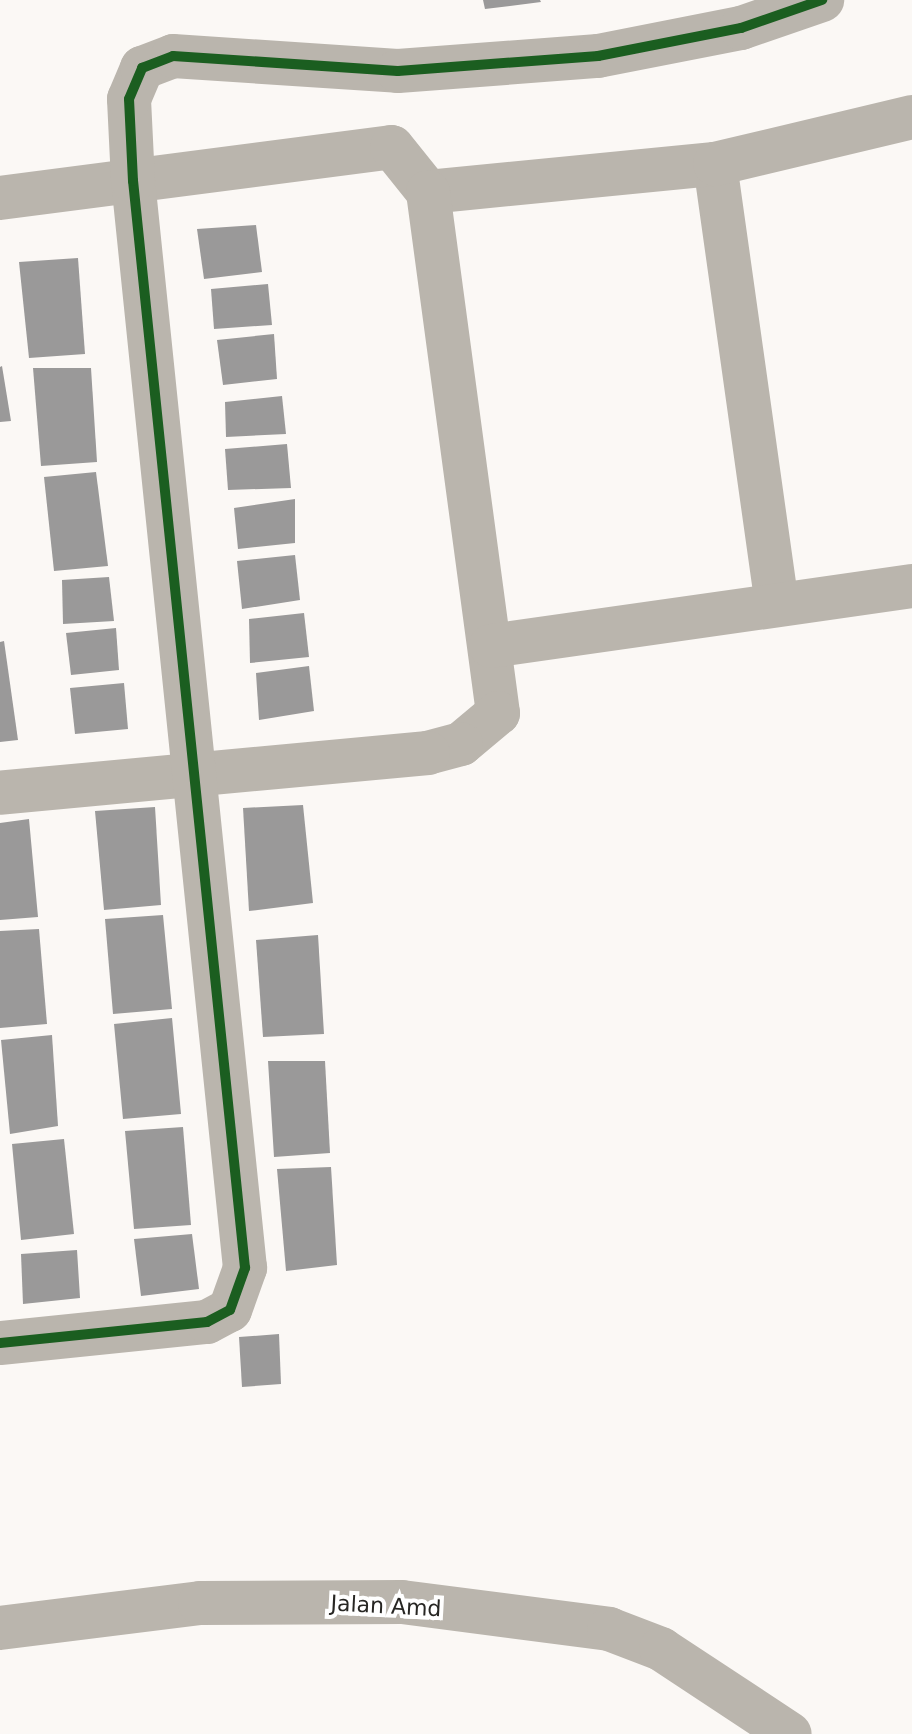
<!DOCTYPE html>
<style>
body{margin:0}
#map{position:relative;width:912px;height:1734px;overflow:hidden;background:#fbf8f5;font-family:"DejaVu Sans",sans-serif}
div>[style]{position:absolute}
.building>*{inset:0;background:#9a9999}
.street>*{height:44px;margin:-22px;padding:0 22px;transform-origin:22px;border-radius:22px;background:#bab5ad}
.cycleway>*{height:10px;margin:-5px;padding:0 5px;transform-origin:5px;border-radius:5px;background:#1b5e20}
span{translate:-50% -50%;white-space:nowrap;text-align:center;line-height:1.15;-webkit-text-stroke:8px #fff;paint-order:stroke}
.street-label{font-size:22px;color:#272623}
</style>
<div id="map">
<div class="building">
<i style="clip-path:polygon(483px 0,540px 0,541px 2px,485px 9px)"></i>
<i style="clip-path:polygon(256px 225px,262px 272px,204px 279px,197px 229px)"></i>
<i style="clip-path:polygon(78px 258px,85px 354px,29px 358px,19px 262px)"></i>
<i style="clip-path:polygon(268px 284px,272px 325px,214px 329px,211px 289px)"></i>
<i style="clip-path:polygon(274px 334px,277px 379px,223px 385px,217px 340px)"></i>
<i style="clip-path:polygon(2px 366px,11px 421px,0 422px,0 367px)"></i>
<i style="clip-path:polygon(33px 368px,91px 368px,97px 462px,41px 466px)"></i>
<i style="clip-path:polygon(282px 396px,286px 434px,226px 437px,225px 402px)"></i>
<i style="clip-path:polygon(287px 444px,291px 488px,228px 490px,225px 449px)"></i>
<i style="clip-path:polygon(96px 472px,108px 566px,54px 571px,44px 477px)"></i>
<i style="clip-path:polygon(295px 499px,295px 543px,238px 549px,234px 508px)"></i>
<i style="clip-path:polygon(295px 555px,300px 600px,242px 609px,237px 561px)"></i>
<i style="clip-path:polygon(109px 577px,114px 621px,63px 624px,62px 580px)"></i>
<i style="clip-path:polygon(304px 613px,309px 657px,250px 663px,249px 619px)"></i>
<i style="clip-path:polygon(116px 628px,119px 670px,71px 675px,66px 633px)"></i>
<i style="clip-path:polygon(4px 641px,18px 740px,0 742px,0 642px)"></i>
<i style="clip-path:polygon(309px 666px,314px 711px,259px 720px,256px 673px)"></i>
<i style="clip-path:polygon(124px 683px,128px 729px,75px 734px,70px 688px)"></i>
<i style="clip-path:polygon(303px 805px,313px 903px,249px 911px,243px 808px)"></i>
<i style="clip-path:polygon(155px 807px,161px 905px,104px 910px,95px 811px)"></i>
<i style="clip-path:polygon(29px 819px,38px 917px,0 920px,0 823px)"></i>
<i style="clip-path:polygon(163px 915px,172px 1009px,113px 1014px,105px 919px)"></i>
<i style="clip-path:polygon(39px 929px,47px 1024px,0 1028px,0 931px)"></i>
<i style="clip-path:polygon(318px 935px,324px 1034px,263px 1037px,256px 940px)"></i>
<i style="clip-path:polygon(172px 1018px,181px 1114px,123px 1119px,114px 1024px)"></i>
<i style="clip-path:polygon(52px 1035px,58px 1126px,10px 1134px,1px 1040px)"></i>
<i style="clip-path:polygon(268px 1061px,325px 1061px,330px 1153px,274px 1157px)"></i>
<i style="clip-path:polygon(183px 1127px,191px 1225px,134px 1229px,125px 1131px)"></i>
<i style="clip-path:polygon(64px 1139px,74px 1234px,21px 1240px,12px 1144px)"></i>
<i style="clip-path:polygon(331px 1167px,337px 1265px,286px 1271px,277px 1169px)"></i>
<i style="clip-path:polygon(192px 1234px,199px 1289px,141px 1296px,134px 1239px)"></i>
<i style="clip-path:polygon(77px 1250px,80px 1298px,23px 1304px,21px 1254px)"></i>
<i style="clip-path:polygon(279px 1334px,281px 1384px,242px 1387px,239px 1337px)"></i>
</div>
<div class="street">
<i style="left:715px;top:164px;width:445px;rotate:82deg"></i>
<i style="left:428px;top:192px;width:288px;rotate:-5.6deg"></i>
<i style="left:715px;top:164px;width:203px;rotate:-13.4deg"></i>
<i style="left:0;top:198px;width:395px;rotate:-7.4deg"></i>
<i style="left:392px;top:147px;width:58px;rotate:51.3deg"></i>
<i style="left:428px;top:192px;width:526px;rotate:82.35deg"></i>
<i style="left:498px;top:713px;width:48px;rotate:140deg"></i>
<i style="left:461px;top:744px;width:34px;rotate:165deg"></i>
<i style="left:428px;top:753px;width:430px;rotate:174.7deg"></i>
<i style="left:491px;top:646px;width:425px;rotate:-8.1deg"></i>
<i style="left:0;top:1343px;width:208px;rotate:-5.8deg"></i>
<i style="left:207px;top:1322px;width:26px;rotate:-28deg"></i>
<i style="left:230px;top:1310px;width:45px;rotate:-70.3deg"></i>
<i style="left:245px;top:1268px;width:1093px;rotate:-95.88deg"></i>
<i style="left:133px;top:181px;width:82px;rotate:-92.8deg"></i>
<i style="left:129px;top:99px;width:34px;rotate:-67deg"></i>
<i style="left:142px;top:68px;width:33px;rotate:-21deg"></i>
<i style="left:173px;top:56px;width:225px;rotate:3.8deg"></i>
<i style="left:398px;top:71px;width:201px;rotate:-4.3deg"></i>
<i style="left:598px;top:56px;width:146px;rotate:-11.1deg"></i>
<i style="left:741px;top:28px;width:86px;rotate:-19.1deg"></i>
<i style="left:0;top:1628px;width:202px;rotate:-7.1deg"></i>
<i style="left:200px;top:1603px;width:202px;rotate:-0.3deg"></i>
<i style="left:402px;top:1602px;width:209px;rotate:7.4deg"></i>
<i style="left:609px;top:1629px;width:56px;rotate:21deg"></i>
<i style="left:661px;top:1649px;width:154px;rotate:33.4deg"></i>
</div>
<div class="cycleway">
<i style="left:0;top:1343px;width:208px;rotate:-5.8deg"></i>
<i style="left:207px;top:1322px;width:26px;rotate:-28deg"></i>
<i style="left:230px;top:1310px;width:45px;rotate:-70.3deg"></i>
<i style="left:245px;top:1268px;width:1093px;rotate:-95.88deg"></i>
<i style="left:133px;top:181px;width:82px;rotate:-92.8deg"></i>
<i style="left:129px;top:99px;width:34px;rotate:-67deg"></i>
<i style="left:142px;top:68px;width:33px;rotate:-21deg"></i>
<i style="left:173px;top:56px;width:225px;rotate:3.8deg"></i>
<i style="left:398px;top:71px;width:201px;rotate:-4.3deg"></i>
<i style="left:598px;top:56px;width:146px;rotate:-11.1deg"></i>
<i style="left:741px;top:28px;width:86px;rotate:-19.1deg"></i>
</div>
<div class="street-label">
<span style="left:386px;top:1606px;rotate:3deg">Jalan Amd</span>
</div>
</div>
